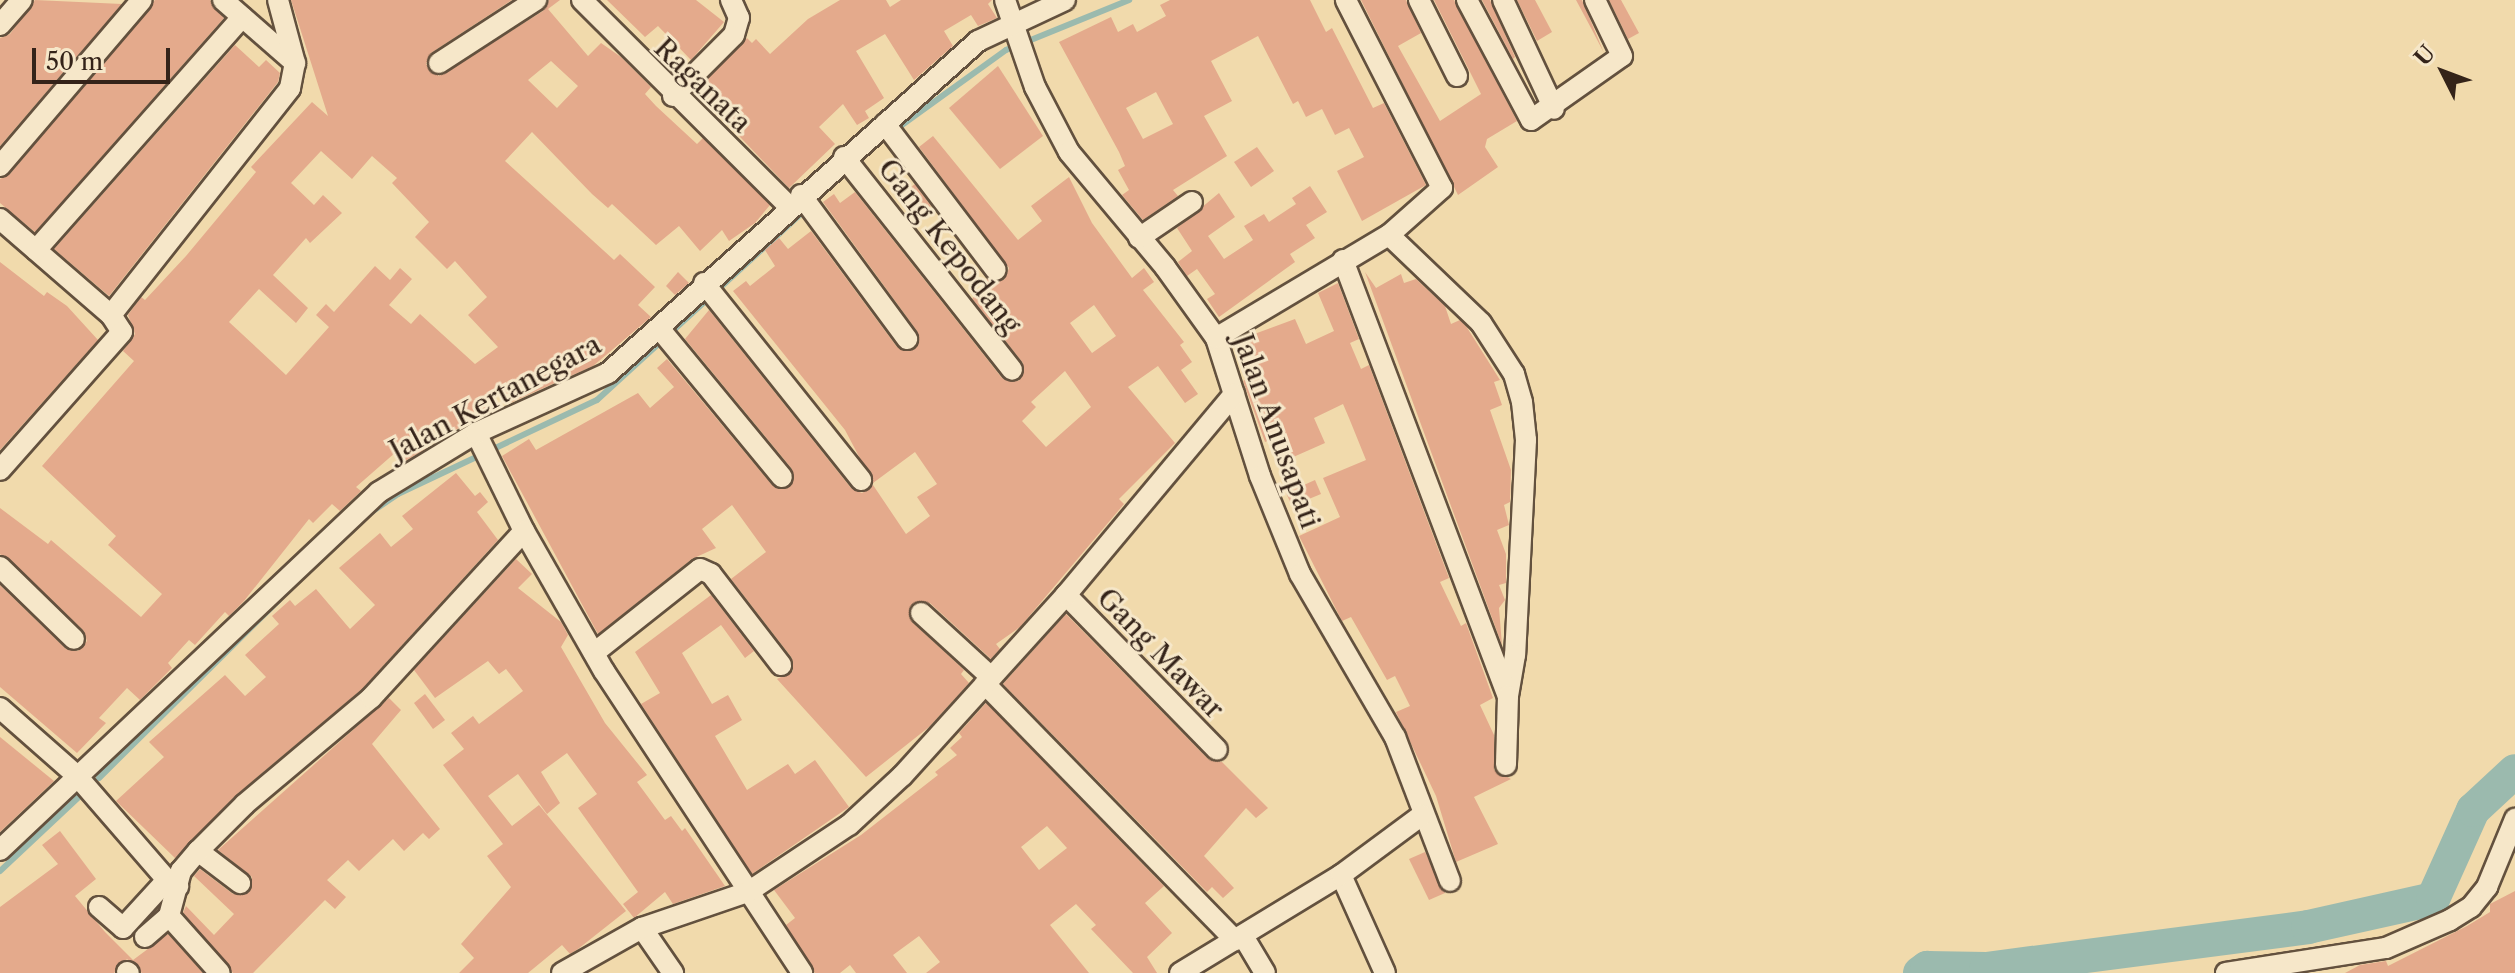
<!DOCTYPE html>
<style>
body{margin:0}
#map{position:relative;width:2515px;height:973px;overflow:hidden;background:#f1daac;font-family:"Libre Caslon Text",serif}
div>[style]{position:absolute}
.stream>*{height:6px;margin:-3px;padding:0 3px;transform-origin:3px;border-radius:3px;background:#9bbaae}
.river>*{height:34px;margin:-17px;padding:0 17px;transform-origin:17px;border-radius:17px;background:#9bbaae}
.building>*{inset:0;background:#e4aa8c}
.roads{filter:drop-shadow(2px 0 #63513e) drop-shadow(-2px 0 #63513e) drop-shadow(0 2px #63513e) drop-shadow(0 -2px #63513e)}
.minor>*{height:20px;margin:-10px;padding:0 10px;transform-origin:10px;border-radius:10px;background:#f6e7c9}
span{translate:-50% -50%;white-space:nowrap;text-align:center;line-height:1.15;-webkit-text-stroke:6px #f6e7c9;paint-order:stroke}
.street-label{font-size:28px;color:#342319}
.north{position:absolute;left:2403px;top:32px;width:80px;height:80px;-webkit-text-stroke:6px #f6e7c9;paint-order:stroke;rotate:312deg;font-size:22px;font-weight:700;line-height:32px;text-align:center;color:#342319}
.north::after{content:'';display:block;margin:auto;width:28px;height:36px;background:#342319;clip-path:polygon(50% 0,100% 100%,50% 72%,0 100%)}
.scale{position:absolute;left:32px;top:48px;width:138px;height:36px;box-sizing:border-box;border:4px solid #342319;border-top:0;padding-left:10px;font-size:24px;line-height:28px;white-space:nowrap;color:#342319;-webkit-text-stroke:6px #f6e7c9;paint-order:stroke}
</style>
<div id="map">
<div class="stream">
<i style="left:895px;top:130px;width:137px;rotate:-35.8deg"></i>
<i style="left:1006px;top:50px;width:133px;rotate:-22.1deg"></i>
<i style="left:367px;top:515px;width:37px;rotate:-34deg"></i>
<i style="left:398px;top:494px;width:220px;rotate:-25.3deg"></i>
<i style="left:597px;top:400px;width:283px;rotate:-42.4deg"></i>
<i style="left:99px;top:778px;width:253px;rotate:-44.7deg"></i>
<i style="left:0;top:871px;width:114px;rotate:-43.2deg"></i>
</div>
<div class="river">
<i style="left:1920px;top:973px;width:9px;rotate:-36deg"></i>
<i style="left:1927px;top:968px;width:59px;rotate:1deg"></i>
<i style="left:1986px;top:969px;width:325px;rotate:-7.4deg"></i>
<i style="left:2308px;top:927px;width:128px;rotate:-12.6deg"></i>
<i style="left:2433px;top:899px;width:98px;rotate:-65.8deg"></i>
<i style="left:2473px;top:810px;width:57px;rotate:-42.9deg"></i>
</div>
<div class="building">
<i style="clip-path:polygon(35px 0,122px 4px,0 146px,0 38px,10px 34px)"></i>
<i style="clip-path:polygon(155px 0,210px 0,224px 18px,35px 232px,0 203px,0 179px,10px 174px)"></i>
<i style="clip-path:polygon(evenodd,291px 0,512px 0,431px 53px,426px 64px,439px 76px,543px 11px,549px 0,560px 0,548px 9px,588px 56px,601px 43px,621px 57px,651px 87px,645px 94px,656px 106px,697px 144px,703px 138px,770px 205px,755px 223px,729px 241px,722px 230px,700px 251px,679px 226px,656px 245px,612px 204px,608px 208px,592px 194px,532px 132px,505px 161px,614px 260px,620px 254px,655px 287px,638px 305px,651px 317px,593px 366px,510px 403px,501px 392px,482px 413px,451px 433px,442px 424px,423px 444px,427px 448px,405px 461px,396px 452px,356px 487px,361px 491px,340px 511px,332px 504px,313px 523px,309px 519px,244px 601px,229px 616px,225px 612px,195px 645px,189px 640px,168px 663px,172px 668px,140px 700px,127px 688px,99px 718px,106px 723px,77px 753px,0 687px,0 585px,66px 649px,78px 651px,87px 641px,83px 630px,0 554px,0 508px,48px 544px,51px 540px,141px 617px,162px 594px,108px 545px,116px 536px,42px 466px,134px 361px,123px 351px,135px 334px,128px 315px,141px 297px,145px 300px,186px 256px,256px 172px,251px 167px,312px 102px,328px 116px,291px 0,551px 61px,578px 86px,557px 108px,528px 80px,551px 61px,291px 0,321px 151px,352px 179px,372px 156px,397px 178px,392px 183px,429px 222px,415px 237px,447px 269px,455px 261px,487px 297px,468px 315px,498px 347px,475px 364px,420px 314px,411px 324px,389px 305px,412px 279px,400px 268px,390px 280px,375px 266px,334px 312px,326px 304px,316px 315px,329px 327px,286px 375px,229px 322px,259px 289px,296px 323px,308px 308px,273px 275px,306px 238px,310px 243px,342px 213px,323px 195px,314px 205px,291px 183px,321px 151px)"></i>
<i style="clip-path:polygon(607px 0,696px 0,724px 22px,691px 60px,658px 26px,645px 37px)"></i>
<i style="clip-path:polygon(840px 0,886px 0,890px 7px,901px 0,992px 0,988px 4px,997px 18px,978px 26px,971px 15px,944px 31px,953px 46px,914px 80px,885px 34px,856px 51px,884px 98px,865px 111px,869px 118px,857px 125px,843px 104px,819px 127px,835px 144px,789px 188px,696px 91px,747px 38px,752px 43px,756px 39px,770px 54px,808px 19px)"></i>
<i style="clip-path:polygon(evenodd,1170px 0,1310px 0,1326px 32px,1332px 28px,1373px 108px,1384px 103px,1426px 185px,1362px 221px,1337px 171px,1364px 157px,1349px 128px,1335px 135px,1322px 109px,1306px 117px,1298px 101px,1293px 104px,1258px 36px,1211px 61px,1232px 101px,1204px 116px,1227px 156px,1173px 190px,1178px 196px,1143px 220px,1122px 195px,1129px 190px,1118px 170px,1125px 166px,1119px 152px,1059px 42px,1111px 17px,1118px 32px,1133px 24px,1137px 32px,1166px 16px,1160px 5px,1170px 0,1156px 92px,1173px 124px,1143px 139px,1126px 108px,1156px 92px)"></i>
<i style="clip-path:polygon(1361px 0,1406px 0,1421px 33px,1398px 46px,1440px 121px,1481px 94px,1434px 0,1454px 0,1517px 121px,1487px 139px,1485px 147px,1498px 167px,1458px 195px)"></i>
<i style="clip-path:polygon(1482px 0,1490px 0,1515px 57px,1513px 59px)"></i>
<i style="clip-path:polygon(1517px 0,1535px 0,1552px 32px,1537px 41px)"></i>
<i style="clip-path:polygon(1576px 0,1582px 0,1604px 53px,1591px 28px)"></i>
<i style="clip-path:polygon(1609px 0,1621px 0,1639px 33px,1628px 39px)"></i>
<i style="clip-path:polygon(235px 45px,259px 67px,266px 60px,280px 73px,278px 82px,109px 296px,54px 249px)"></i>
<i style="clip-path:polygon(998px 66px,1043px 136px,1000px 169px,949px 108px)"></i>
<i style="clip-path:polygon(evenodd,933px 136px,1018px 240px,1042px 221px,1031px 206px,1069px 177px,1092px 223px,1132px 278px,1144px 268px,1154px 282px,1143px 290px,1184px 342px,1180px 345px,1192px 362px,1181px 370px,1198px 394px,1185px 403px,1158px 366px,1128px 387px,1175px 443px,1119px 499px,1124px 504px,1020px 627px,996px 644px,1000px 649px,991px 659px,930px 603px,911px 605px,912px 622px,964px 670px,961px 674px,969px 683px,929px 727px,866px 777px,777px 679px,793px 671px,792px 658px,731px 579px,766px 552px,732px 505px,702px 529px,716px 548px,692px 559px,598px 634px,502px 456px,529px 439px,536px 450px,638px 393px,650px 408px,674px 387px,657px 368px,667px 359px,772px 485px,790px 487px,792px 469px,685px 339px,709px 310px,851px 488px,862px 493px,873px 485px,906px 534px,930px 516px,917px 497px,937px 484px,915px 452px,873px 483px,845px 430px,733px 291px,746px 281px,750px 286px,775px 266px,765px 250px,779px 238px,788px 249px,811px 231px,897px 347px,915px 349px,917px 331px,823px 202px,834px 194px,840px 203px,855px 192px,1002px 378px,1019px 381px,1023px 363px,972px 299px,987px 279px,1004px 280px,1009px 268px,919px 147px,933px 136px,1094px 305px,1116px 336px,1092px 353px,1070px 323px,1094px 305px,933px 136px,1065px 371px,1091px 407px,1046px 447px,1022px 421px,1036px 407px,1031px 402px,1065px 371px)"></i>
<i style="clip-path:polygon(1257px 147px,1274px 171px,1251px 187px,1234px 162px)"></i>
<i style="clip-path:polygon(915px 184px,931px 206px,922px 213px,906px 191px)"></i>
<i style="clip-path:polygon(1310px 186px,1327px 212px,1306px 225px,1315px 238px,1290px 254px,1295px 262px,1219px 317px,1207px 299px,1215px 294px,1197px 269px,1187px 276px,1178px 262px,1192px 251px,1177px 228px,1219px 193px,1235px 217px,1208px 236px,1224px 259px,1253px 240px,1244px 226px,1264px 214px,1269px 222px,1296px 204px,1292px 198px)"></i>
<i style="clip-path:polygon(0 262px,44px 296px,47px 292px,67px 306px,98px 340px,0 450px)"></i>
<i style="clip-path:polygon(678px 272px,689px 283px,675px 295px,666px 286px)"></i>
<i style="clip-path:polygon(1365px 272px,1376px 288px,1401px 274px,1404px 283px,1416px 279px,1445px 306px,1451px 324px,1460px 320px,1466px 326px,1500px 380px,1494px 382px,1502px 405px,1490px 410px,1511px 470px,1510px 502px,1504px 505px,1509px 525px,1497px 530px,1506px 554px,1506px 583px,1499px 585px,1505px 600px,1499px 608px,1502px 645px)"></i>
<i style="clip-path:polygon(1338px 283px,1359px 339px,1350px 343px,1361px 369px,1369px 365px,1449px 578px,1440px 582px,1461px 626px,1466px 623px,1493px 698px,1480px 705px,1494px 735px,1494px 770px,1511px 779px,1474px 797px,1498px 844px,1456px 862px,1436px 796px,1396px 712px,1410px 706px,1395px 676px,1387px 680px,1351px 617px,1342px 621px,1299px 536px,1340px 517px,1323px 478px,1366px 460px,1349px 418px,1343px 404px,1314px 418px,1325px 443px,1282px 462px,1272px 439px,1265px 442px,1243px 381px,1253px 375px,1238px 340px,1295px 319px,1306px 344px,1334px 331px,1318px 293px)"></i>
<i style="clip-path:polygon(456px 473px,475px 496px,480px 492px,488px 502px,477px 512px,498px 540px,362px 689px,236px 795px,175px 858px,116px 801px,164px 757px,149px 742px,225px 675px,245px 696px,266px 677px,245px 655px,279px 624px,272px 616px,290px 600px,295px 606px,316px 589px,350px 629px,375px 605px,339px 568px,380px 533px,391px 547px,413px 529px,402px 516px)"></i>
<i style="clip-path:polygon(1315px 480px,1321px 494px,1292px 506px,1286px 493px)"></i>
<i style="clip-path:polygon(516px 559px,532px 574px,518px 588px,561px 622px,568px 635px,561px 647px,605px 723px,647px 775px,637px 782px,665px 820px,671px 816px,682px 831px,685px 828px,725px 886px,673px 904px,665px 892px,634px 918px,623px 904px,638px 892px,578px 808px,597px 794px,567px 753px,541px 772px,560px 803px,547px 814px,518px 774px,488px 796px,512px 826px,539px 805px,626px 911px,578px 949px,570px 954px,562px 945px,528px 973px,459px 973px,474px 958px,461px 944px,511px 887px,487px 856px,503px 844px,443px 765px,464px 749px,451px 733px,473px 716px,479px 724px,523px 691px,506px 669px,499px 674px,488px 661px,435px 698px,414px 670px)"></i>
<i style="clip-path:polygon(711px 595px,754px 651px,745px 658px,721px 625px,682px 653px,712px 704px,728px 695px,742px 720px,715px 736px,747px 790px,788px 764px,795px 774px,815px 760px,849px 807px,752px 874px,641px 704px,660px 693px,635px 652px)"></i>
<i style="clip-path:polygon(1066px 614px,1208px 759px,1222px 762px,1268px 808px,1256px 818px,1246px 808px,1204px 856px,1234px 888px,1223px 898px,1212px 887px,1207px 892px,1003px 684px)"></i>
<i style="clip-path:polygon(425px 694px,445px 720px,433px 729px,414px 703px)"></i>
<i style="clip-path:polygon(389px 698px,401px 710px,372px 744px,440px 829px,429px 839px,423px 833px,404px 851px,393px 839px,359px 871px,348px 860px,327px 880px,346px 897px,335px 909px,325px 900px,253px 973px,233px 973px,183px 913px,186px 906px,214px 935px,234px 914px,194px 876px,200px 869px,233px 894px,250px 891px,252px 877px,218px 850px)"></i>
<i style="clip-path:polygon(evenodd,986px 703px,1164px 886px,1145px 903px,1172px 933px,1147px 957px,1157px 973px,1133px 973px,1091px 929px,1096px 925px,1076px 904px,1050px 925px,1089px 973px,926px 973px,940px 962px,919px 936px,893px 955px,907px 973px,856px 973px,850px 965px,840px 973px,815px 973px,786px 925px,795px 918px,774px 890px,861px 835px,938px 775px,935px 772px,957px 755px,950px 748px,962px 737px,959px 733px,986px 703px,1047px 826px,1067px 848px,1039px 870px,1021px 847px,1047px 826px)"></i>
<i style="clip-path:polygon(0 737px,54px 781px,0 832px)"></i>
<i style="clip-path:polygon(60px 831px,96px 879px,75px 896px,105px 932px,133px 960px,168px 934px,203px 973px,142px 973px,127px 959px,114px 973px,0 973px,0 907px,58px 864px,42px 845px)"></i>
<i style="clip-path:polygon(1425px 852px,1445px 893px,1429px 900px,1409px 859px)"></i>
<i style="clip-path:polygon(2515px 891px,2515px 973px,2345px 973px,2360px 965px,2386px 961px,2388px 966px,2467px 926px,2490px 912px,2490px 904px)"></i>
</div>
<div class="roads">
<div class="minor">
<i style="left:223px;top:0;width:96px;rotate:41.2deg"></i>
<i style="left:582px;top:0;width:292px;rotate:44.9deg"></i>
<i style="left:1005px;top:0;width:92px;rotate:71deg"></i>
<i style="left:1035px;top:87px;width:73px;rotate:62.4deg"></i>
<i style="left:1069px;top:152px;width:150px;rotate:50.1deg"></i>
<i style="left:1165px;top:267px;width:87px;rotate:54.3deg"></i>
<i style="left:1216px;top:338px;width:145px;rotate:72.3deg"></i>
<i style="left:1260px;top:476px;width:106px;rotate:67.8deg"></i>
<i style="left:1300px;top:574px;width:189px;rotate:59.8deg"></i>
<i style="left:1395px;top:737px;width:154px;rotate:69.1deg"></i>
<i style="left:1419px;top:0;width:85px;rotate:63.4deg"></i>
<i style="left:1467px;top:0;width:136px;rotate:61.9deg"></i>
<i style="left:1531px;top:120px;width:111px;rotate:-35.1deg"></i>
<i style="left:1622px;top:56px;width:62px;rotate:-115.7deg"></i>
<i style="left:1503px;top:0;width:120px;rotate:64.9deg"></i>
<i style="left:0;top:25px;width:33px;rotate:-49deg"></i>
<i style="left:439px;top:63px;width:116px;rotate:-33deg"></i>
<i style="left:673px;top:96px;width:86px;rotate:-45deg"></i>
<i style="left:734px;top:35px;width:18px;rotate:-74deg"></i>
<i style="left:739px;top:18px;width:20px;rotate:-114deg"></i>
<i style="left:885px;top:124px;width:183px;rotate:52.8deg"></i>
<i style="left:844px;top:157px;width:271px;rotate:51.7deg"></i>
<i style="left:0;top:166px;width:218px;rotate:-49.5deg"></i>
<i style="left:801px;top:195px;width:179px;rotate:53.6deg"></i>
<i style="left:0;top:219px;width:147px;rotate:40.9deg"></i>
<i style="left:111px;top:315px;width:20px;rotate:57deg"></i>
<i style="left:122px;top:332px;width:184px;rotate:131.5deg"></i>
<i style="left:1389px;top:235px;width:127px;rotate:43.7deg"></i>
<i style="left:1481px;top:323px;width:61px;rotate:57.1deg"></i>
<i style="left:1514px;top:374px;width:29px;rotate:74deg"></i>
<i style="left:1522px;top:402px;width:38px;rotate:84deg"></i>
<i style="left:1526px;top:440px;width:215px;rotate:92.9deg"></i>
<i style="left:1515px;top:655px;width:42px;rotate:99.7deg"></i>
<i style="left:1139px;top:238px;width:64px;rotate:-34.2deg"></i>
<i style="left:36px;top:250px;width:311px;rotate:-48.5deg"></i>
<i style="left:1343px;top:260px;width:466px;rotate:69.3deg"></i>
<i style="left:1508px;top:696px;width:69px;rotate:91.7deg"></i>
<i style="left:704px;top:283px;width:252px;rotate:51.4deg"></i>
<i style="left:111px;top:315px;width:289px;rotate:-51.7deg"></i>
<i style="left:290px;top:88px;width:25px;rotate:-79deg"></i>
<i style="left:295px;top:63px;width:65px;rotate:-105.1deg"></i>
<i style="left:659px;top:328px;width:193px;rotate:50.5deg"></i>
<i style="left:1216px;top:338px;width:201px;rotate:-30.8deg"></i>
<i style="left:1389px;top:235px;width:71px;rotate:-41.6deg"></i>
<i style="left:1442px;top:188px;width:211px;rotate:-117.1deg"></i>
<i style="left:476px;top:433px;width:109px;rotate:63.9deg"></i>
<i style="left:524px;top:531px;width:161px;rotate:60.3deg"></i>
<i style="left:604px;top:671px;width:361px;rotate:56.7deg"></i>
<i style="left:0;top:567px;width:103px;rotate:44.2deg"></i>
<i style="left:1066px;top:595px;width:216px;rotate:45.7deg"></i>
<i style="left:921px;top:613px;width:95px;rotate:42.4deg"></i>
<i style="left:594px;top:653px;width:135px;rotate:-38.4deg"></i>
<i style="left:700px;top:569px;width:12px;rotate:24deg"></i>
<i style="left:711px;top:574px;width:115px;rotate:52.4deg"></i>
<i style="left:985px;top:684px;width:358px;rotate:45.7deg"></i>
<i style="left:0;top:708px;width:103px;rotate:41.4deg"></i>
<i style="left:77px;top:776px;width:138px;rotate:49.1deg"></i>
<i style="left:167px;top:880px;width:13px;rotate:29deg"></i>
<i style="left:0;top:850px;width:521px;rotate:-43.37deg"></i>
<i style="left:379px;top:492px;width:114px;rotate:-31.3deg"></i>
<i style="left:476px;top:433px;width:145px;rotate:-24.4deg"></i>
<i style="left:608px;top:373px;width:497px;rotate:-41.9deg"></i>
<i style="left:978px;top:41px;width:96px;rotate:-25.2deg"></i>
<i style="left:198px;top:851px;width:53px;rotate:37.3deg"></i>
<i style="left:1341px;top:875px;width:107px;rotate:65.8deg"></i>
<i style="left:99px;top:907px;width:32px;rotate:41deg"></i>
<i style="left:123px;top:928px;width:65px;rotate:-47.5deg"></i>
<i style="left:169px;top:916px;width:76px;rotate:48.2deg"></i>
<i style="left:642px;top:928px;width:55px;rotate:55.4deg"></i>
<i style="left:1243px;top:936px;width:43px;rotate:59.3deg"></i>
<i style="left:145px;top:937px;width:32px;rotate:-41deg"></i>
<i style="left:169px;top:916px;width:47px;rotate:-75.1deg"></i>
<i style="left:181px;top:871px;width:26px;rotate:-50deg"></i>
<i style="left:198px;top:851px;width:66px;rotate:-45deg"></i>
<i style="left:245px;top:804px;width:165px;rotate:-40.1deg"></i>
<i style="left:371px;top:698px;width:226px;rotate:-47.5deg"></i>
<i style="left:127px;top:972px;width:2px;rotate:27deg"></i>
<i style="left:562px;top:973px;width:92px;rotate:-29.4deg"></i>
<i style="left:642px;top:928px;width:112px;rotate:-18.8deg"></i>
<i style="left:748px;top:892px;width:121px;rotate:-33.6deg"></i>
<i style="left:849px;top:825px;width:72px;rotate:-42.8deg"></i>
<i style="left:902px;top:776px;width:244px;rotate:-47.8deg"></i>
<i style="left:1066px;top:595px;width:262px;rotate:-50.1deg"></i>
<i style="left:1180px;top:973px;width:188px;rotate:-31.3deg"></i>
<i style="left:1341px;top:875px;width:101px;rotate:-36.5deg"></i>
<i style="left:2226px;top:973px;width:162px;rotate:-8.9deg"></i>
<i style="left:2386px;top:948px;width:70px;rotate:-23.6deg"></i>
<i style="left:2450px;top:920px;width:25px;rotate:-32deg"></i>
<i style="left:2471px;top:907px;width:26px;rotate:-51deg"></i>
<i style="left:2487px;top:887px;width:74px;rotate:-67.6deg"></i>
</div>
</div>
<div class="street-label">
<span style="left:703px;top:85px;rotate:44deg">Raganata</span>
<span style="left:950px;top:246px;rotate:52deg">Gang Kepodang</span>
<span style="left:495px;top:397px;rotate:-28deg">Jalan Kertanegara</span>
<span style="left:1277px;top:431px;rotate:70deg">Jalan Anusapati</span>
<span style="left:1161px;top:653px;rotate:46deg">Gang Mawar</span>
</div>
<div class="north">U</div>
<div class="scale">50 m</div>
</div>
